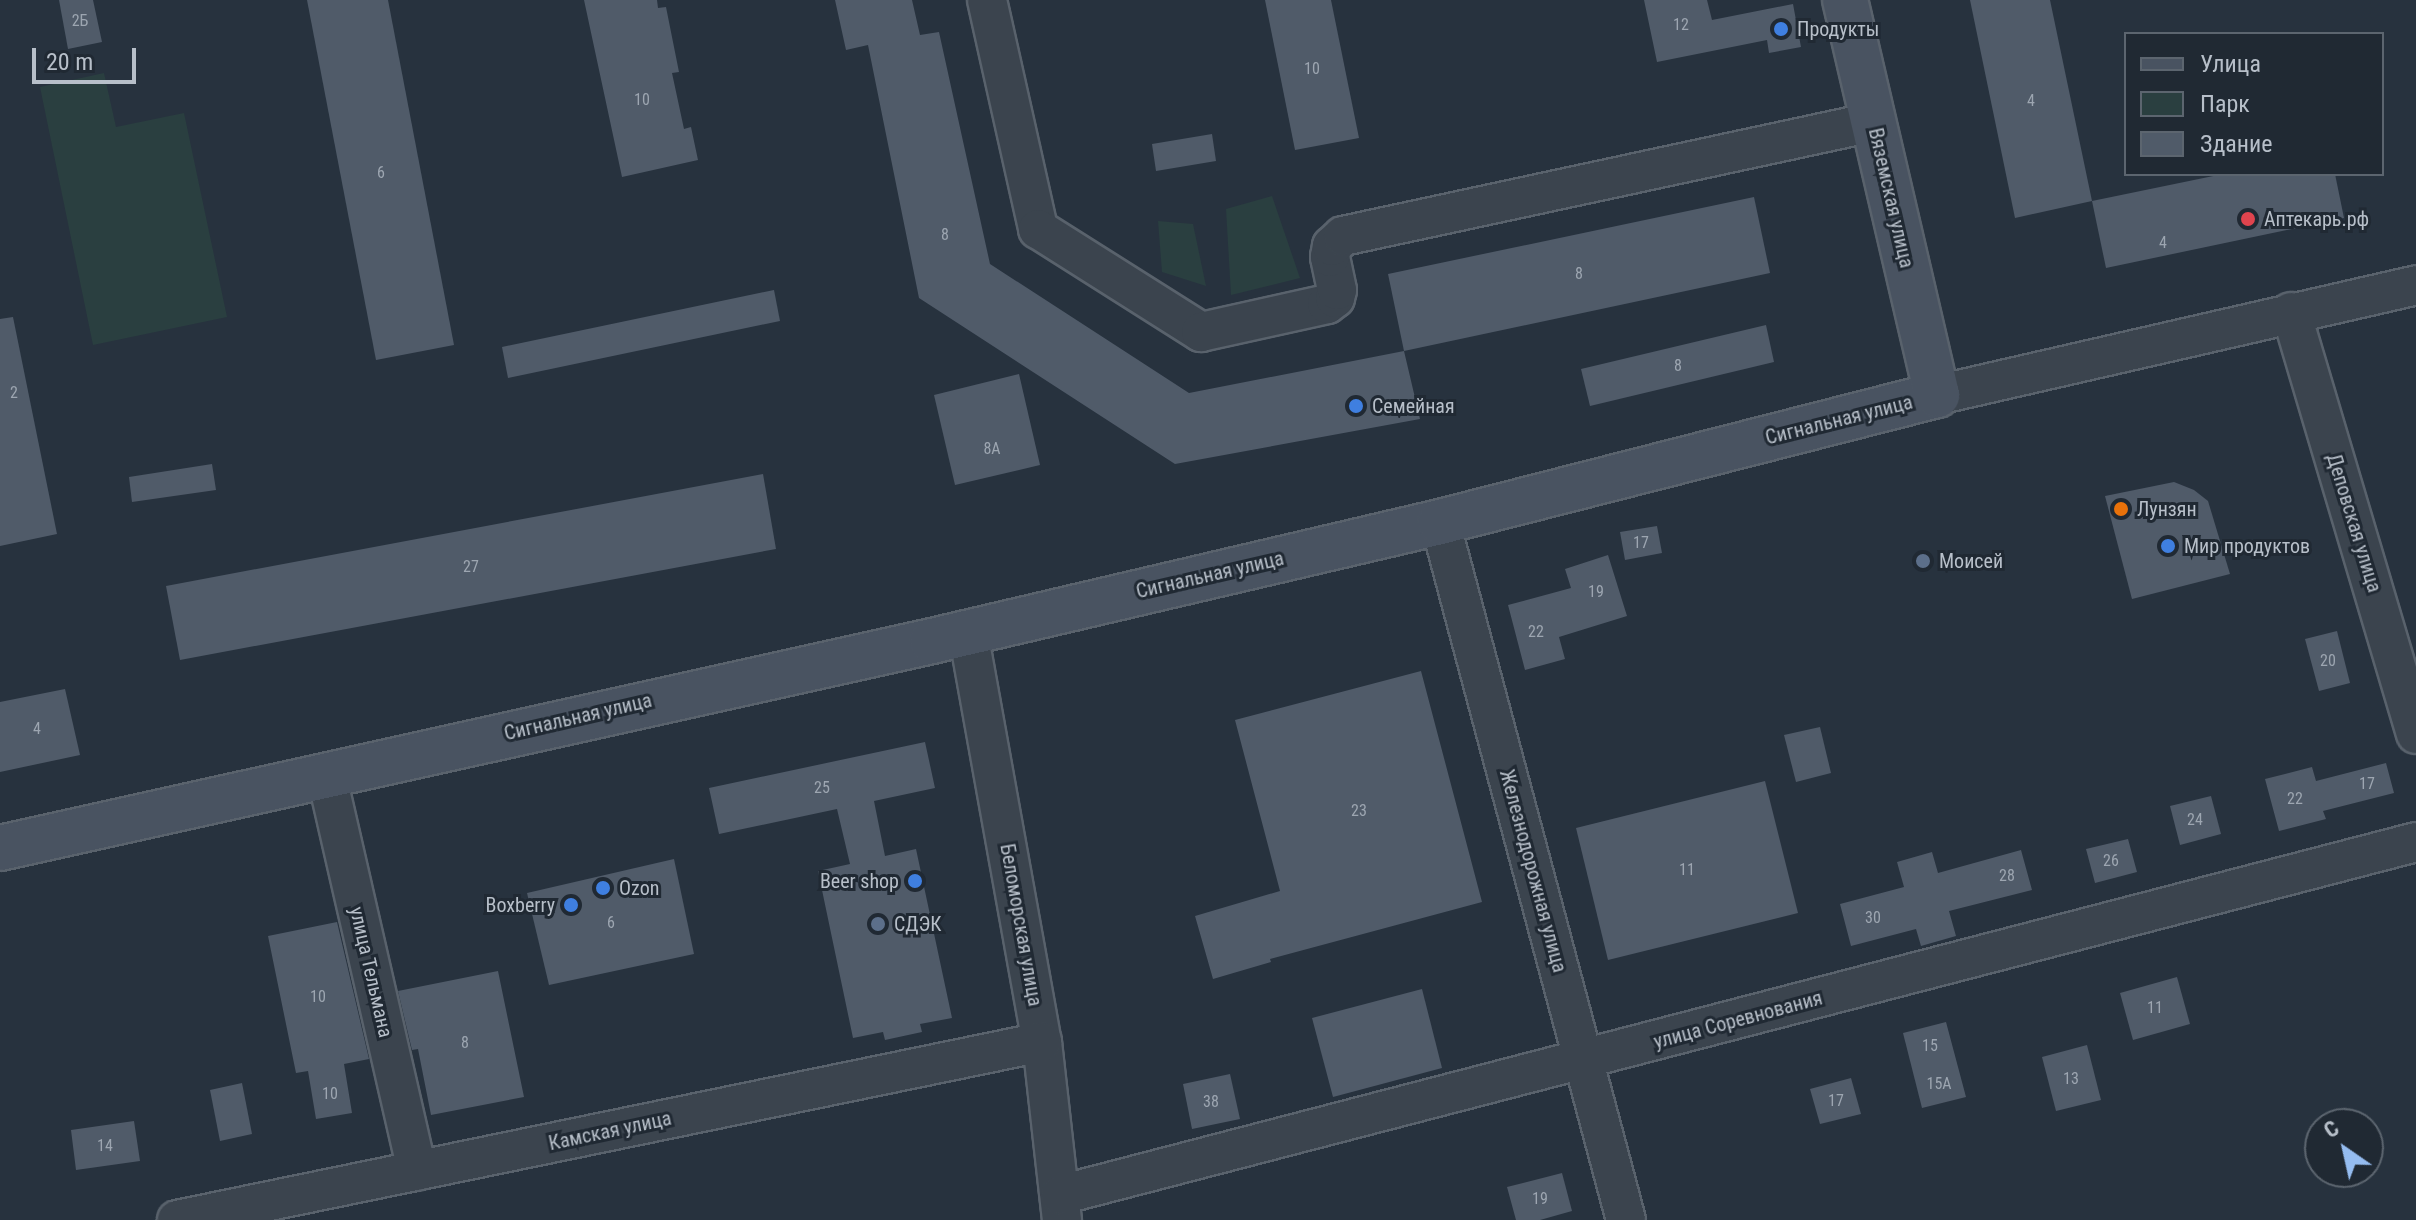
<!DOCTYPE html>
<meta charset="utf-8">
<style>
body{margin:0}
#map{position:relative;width:2416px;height:1220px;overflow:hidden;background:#27323e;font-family:"Roboto Condensed",sans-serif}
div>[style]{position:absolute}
.green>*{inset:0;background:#2a3f40}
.building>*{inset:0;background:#505b69}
.roads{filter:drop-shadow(2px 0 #59626c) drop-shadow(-2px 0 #59626c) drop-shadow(0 2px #59626c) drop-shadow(0 -2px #59626c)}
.street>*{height:38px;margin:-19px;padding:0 19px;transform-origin:19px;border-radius:19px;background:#3b444e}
.secondary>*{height:44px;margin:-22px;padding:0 22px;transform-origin:22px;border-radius:22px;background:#495361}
.dots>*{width:22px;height:22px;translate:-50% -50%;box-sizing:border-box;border:4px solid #202933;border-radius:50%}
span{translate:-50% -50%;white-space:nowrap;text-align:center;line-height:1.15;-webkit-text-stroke:6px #202933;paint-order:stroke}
.number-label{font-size:16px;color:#9da6b1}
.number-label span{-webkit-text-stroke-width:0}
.poi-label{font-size:20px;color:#b7bfc9}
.left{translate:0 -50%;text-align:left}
.right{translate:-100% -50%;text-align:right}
.street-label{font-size:20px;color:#b7bfc9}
.legend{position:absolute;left:2124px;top:32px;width:260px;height:144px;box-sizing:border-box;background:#202933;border:2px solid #5c656f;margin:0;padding:10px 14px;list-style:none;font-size:24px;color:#b7bfc9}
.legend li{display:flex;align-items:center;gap:16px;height:40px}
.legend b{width:40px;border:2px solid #5c656f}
.north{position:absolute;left:2304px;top:1108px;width:80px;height:80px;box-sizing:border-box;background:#202933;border:2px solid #5c656f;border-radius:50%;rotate:326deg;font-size:22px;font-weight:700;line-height:32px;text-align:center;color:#b7bfc9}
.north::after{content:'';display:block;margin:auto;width:28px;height:36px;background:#95bcf0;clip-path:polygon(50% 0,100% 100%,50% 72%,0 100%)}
.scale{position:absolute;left:32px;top:48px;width:104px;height:36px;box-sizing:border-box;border:4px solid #b7bfc9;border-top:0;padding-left:10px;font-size:24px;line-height:28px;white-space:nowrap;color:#b7bfc9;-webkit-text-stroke:6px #202933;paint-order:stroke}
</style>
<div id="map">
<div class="green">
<i style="clip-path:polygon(104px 73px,116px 127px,184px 113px,227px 317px,93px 345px,40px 87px)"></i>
<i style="clip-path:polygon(1272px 196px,1300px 278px,1231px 295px,1226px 209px)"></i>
<i style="clip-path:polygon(1158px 221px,1193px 224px,1206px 286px,1162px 272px)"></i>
</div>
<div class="building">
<i style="clip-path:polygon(59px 0,93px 0,102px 42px,68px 49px)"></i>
<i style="clip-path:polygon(307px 0,388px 0,454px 345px,376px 360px)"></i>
<i style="clip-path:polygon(584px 0,657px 0,658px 8px,666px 7px,679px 72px,672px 73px,684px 129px,691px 127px,698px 160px,622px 177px)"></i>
<i style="clip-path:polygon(835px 0,912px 0,920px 35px,939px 32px,990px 264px,1189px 393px,1404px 351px,1420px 419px,1175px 464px,919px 298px,868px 45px,846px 50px)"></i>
<i style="clip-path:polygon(1265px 0,1331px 0,1359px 138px,1295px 150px)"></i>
<i style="clip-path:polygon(1644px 0,1707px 0,1712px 20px,1793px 4px,1801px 47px,1769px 53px,1767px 40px,1657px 62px)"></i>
<i style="clip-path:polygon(1970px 0,2050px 0,2092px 201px,2015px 218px)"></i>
<i style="clip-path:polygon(1212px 134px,1216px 161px,1156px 171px,1152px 144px)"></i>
<i style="clip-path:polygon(2223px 174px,2335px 174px,2344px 218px,2106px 268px,2092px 201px)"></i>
<i style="clip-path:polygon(1754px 197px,1770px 273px,1404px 351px,1388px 274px)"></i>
<i style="clip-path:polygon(774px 290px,780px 321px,508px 378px,502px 347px)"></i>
<i style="clip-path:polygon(13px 317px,57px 534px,0 546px,0 319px)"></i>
<i style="clip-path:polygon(1766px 325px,1774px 362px,1590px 406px,1581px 369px)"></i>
<i style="clip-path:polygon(1019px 374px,1040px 465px,955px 485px,934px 395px)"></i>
<i style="clip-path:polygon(212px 464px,216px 490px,132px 502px,129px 477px)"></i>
<i style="clip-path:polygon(763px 474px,776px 549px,180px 660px,166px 586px)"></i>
<i style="clip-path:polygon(2174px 482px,2194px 490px,2208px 501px,2230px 574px,2132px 599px,2105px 496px)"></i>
<i style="clip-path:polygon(1657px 526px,1662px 553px,1625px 560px,1620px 532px)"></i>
<i style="clip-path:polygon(1608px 555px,1627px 616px,1559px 637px,1565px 659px,1525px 670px,1508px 605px,1571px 588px,1565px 569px)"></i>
<i style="clip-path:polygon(2337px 631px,2350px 683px,2319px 691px,2305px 639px)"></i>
<i style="clip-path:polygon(1421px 671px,1482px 902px,1270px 959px,1271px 962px,1213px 979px,1195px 916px,1280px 891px,1235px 720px)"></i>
<i style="clip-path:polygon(65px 689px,80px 755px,0 772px,0 702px)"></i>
<i style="clip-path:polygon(1820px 727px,1831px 773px,1796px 782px,1784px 735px)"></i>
<i style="clip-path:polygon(925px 742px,935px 788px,874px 801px,885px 856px,916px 849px,952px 1018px,920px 1024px,922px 1032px,885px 1040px,883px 1032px,853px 1038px,818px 871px,850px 864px,837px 809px,719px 834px,709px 788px)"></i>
<i style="clip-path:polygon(2386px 763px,2394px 793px,2323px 811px,2326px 819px,2279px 831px,2265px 779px,2312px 767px,2316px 781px)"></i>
<i style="clip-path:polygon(1765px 781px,1798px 913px,1608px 960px,1576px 828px)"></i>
<i style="clip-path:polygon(2211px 796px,2221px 834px,2180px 845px,2170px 806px)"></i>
<i style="clip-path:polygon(2128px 839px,2137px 872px,2095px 883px,2086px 849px)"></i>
<i style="clip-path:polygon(2021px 850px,2032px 890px,1949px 911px,1956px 936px,1921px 946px,1916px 929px,1851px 946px,1840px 904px,1904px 887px,1897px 862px,1932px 852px,1938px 873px)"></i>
<i style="clip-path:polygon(674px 859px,694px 954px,549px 985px,527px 893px)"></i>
<i style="clip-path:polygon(337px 922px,369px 1059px,344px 1064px,352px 1113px,316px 1119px,308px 1071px,296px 1073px,268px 936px)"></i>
<i style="clip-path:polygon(498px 971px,524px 1097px,431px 1115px,418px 1049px,412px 1050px,398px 991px)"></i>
<i style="clip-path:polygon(2177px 977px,2190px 1024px,2133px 1040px,2120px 993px)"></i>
<i style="clip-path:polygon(1422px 989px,1442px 1068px,1333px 1097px,1312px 1018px)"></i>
<i style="clip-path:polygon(1946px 1022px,1966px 1097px,1922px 1108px,1903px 1033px)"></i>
<i style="clip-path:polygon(2087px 1045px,2101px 1100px,2056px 1111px,2042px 1057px)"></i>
<i style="clip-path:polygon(1230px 1074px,1240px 1119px,1192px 1129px,1183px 1084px)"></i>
<i style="clip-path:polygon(1851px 1078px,1861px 1114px,1820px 1124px,1810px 1089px)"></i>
<i style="clip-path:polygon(242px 1083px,252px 1134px,220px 1141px,210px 1090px)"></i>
<i style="clip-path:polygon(134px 1121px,140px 1161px,76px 1170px,71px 1130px)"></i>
<i style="clip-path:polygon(1562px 1173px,1572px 1211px,1540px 1220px,1516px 1220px,1507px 1187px)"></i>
</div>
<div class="roads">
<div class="street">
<i style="left:987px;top:0;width:235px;rotate:77.4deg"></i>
<i style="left:1038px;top:229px;width:193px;rotate:32.3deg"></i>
<i style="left:1201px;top:332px;width:129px;rotate:-12.5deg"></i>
<i style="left:1327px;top:304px;width:10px;rotate:-37deg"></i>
<i style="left:1335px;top:298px;width:8px;rotate:-76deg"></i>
<i style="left:1337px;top:290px;width:34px;rotate:-102deg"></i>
<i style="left:1330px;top:257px;width:11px;rotate:-80deg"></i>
<i style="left:1332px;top:246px;width:15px;rotate:-42deg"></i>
<i style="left:1343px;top:236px;width:542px;rotate:-12.14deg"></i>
<i style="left:2291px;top:312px;width:440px;rotate:73.5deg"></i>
<i style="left:1937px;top:395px;width:491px;rotate:-12.9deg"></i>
<i style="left:1440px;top:522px;width:722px;rotate:75.08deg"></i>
<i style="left:968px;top:632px;width:417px;rotate:79.8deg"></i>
<i style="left:1042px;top:1042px;width:179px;rotate:83.6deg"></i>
<i style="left:326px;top:773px;width:408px;rotate:77.1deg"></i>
<i style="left:1060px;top:1195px;width:1401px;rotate:-14.59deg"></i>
<i style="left:177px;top:1220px;width:883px;rotate:-11.63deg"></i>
</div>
<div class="secondary">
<i style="left:0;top:848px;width:955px;rotate:-12.52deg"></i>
<i style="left:932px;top:641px;width:522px;rotate:-13.18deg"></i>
<i style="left:1440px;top:522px;width:513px;rotate:-14.33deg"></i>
<i style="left:1937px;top:395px;width:406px;rotate:-103.1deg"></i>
</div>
</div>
<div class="dots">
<i style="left:1781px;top:29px;background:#3f7fe0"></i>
<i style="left:2248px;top:219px;background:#e0444e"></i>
<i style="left:1356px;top:406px;background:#3f7fe0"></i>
<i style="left:2121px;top:509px;background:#e8710a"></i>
<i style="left:2168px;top:546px;background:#3f7fe0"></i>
<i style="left:1923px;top:561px;background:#5c6f8a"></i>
<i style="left:915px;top:881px;background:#3f7fe0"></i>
<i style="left:603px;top:888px;background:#3f7fe0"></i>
<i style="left:571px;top:905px;background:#3f7fe0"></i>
<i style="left:878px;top:924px;background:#5c6f8a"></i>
</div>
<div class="number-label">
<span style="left:80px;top:21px">2Б</span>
<span style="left:1681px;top:25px">12</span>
<span style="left:1312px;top:69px">10</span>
<span style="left:642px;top:100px">10</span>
<span style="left:2031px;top:101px">4</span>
<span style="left:381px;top:173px">6</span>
<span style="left:945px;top:235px">8</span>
<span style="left:2163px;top:243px">4</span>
<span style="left:1579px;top:274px">8</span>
<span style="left:1678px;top:366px">8</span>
<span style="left:14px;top:393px">2</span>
<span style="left:992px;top:449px">8А</span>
<span style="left:1641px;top:543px">17</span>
<span style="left:471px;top:567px">27</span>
<span style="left:1596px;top:592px">19</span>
<span style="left:1536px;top:632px">22</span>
<span style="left:2328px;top:661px">20</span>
<span style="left:37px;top:729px">4</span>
<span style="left:2367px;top:784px">17</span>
<span style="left:822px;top:788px">25</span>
<span style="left:2295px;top:799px">22</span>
<span style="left:1359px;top:811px">23</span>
<span style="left:2195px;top:820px">24</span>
<span style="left:2111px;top:861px">26</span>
<span style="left:1687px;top:870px">11</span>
<span style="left:2007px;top:876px">28</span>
<span style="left:1873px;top:918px">30</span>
<span style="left:611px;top:923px">6</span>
<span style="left:318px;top:997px">10</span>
<span style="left:2155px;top:1008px">11</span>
<span style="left:465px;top:1043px">8</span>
<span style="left:1930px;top:1046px">15</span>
<span style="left:2071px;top:1079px">13</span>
<span style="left:1939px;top:1084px">15А</span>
<span style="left:330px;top:1094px">10</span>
<span style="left:1836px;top:1101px">17</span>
<span style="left:1211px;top:1102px">38</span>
<span style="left:105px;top:1146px">14</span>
<span style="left:1540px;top:1199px">19</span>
</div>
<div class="poi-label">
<span class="left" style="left:1797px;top:29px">Продукты</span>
<span class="left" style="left:2264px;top:219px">Аптекарь.рф</span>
<span class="left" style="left:1372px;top:406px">Семейная</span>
<span class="left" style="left:2137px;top:509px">Лунзян</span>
<span class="left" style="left:2184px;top:546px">Мир продуктов</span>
<span class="left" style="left:1939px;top:561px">Моисей</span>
<span class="right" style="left:899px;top:881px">Beer shop</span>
<span class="left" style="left:619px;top:888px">Ozon</span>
<span class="right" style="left:555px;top:905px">Boxberry</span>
<span class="left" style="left:894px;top:924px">СДЭК</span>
</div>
<div class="street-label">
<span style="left:1891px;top:198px;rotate:77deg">Вяземская улица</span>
<span style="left:1839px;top:420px;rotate:-14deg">Сигнальная улица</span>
<span style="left:2354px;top:523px;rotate:73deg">Деповская улица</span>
<span style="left:1210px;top:575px;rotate:-13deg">Сигнальная улица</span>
<span style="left:578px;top:717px;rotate:-13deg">Сигнальная улица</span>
<span style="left:1533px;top:871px;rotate:75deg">Железнодорожная улица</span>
<span style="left:1021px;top:925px;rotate:80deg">Беломорская улица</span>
<span style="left:371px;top:972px;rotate:77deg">улица Тельмана</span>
<span style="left:1738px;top:1020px;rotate:-15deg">улица Соревнования</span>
<span style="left:610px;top:1131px;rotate:-12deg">Камская улица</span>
</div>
<ul class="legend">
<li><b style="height:10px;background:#495361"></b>Улица</li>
<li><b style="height:22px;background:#2a3f40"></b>Парк</li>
<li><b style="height:22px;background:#505b69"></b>Здание</li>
</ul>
<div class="north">С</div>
<div class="scale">20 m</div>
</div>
